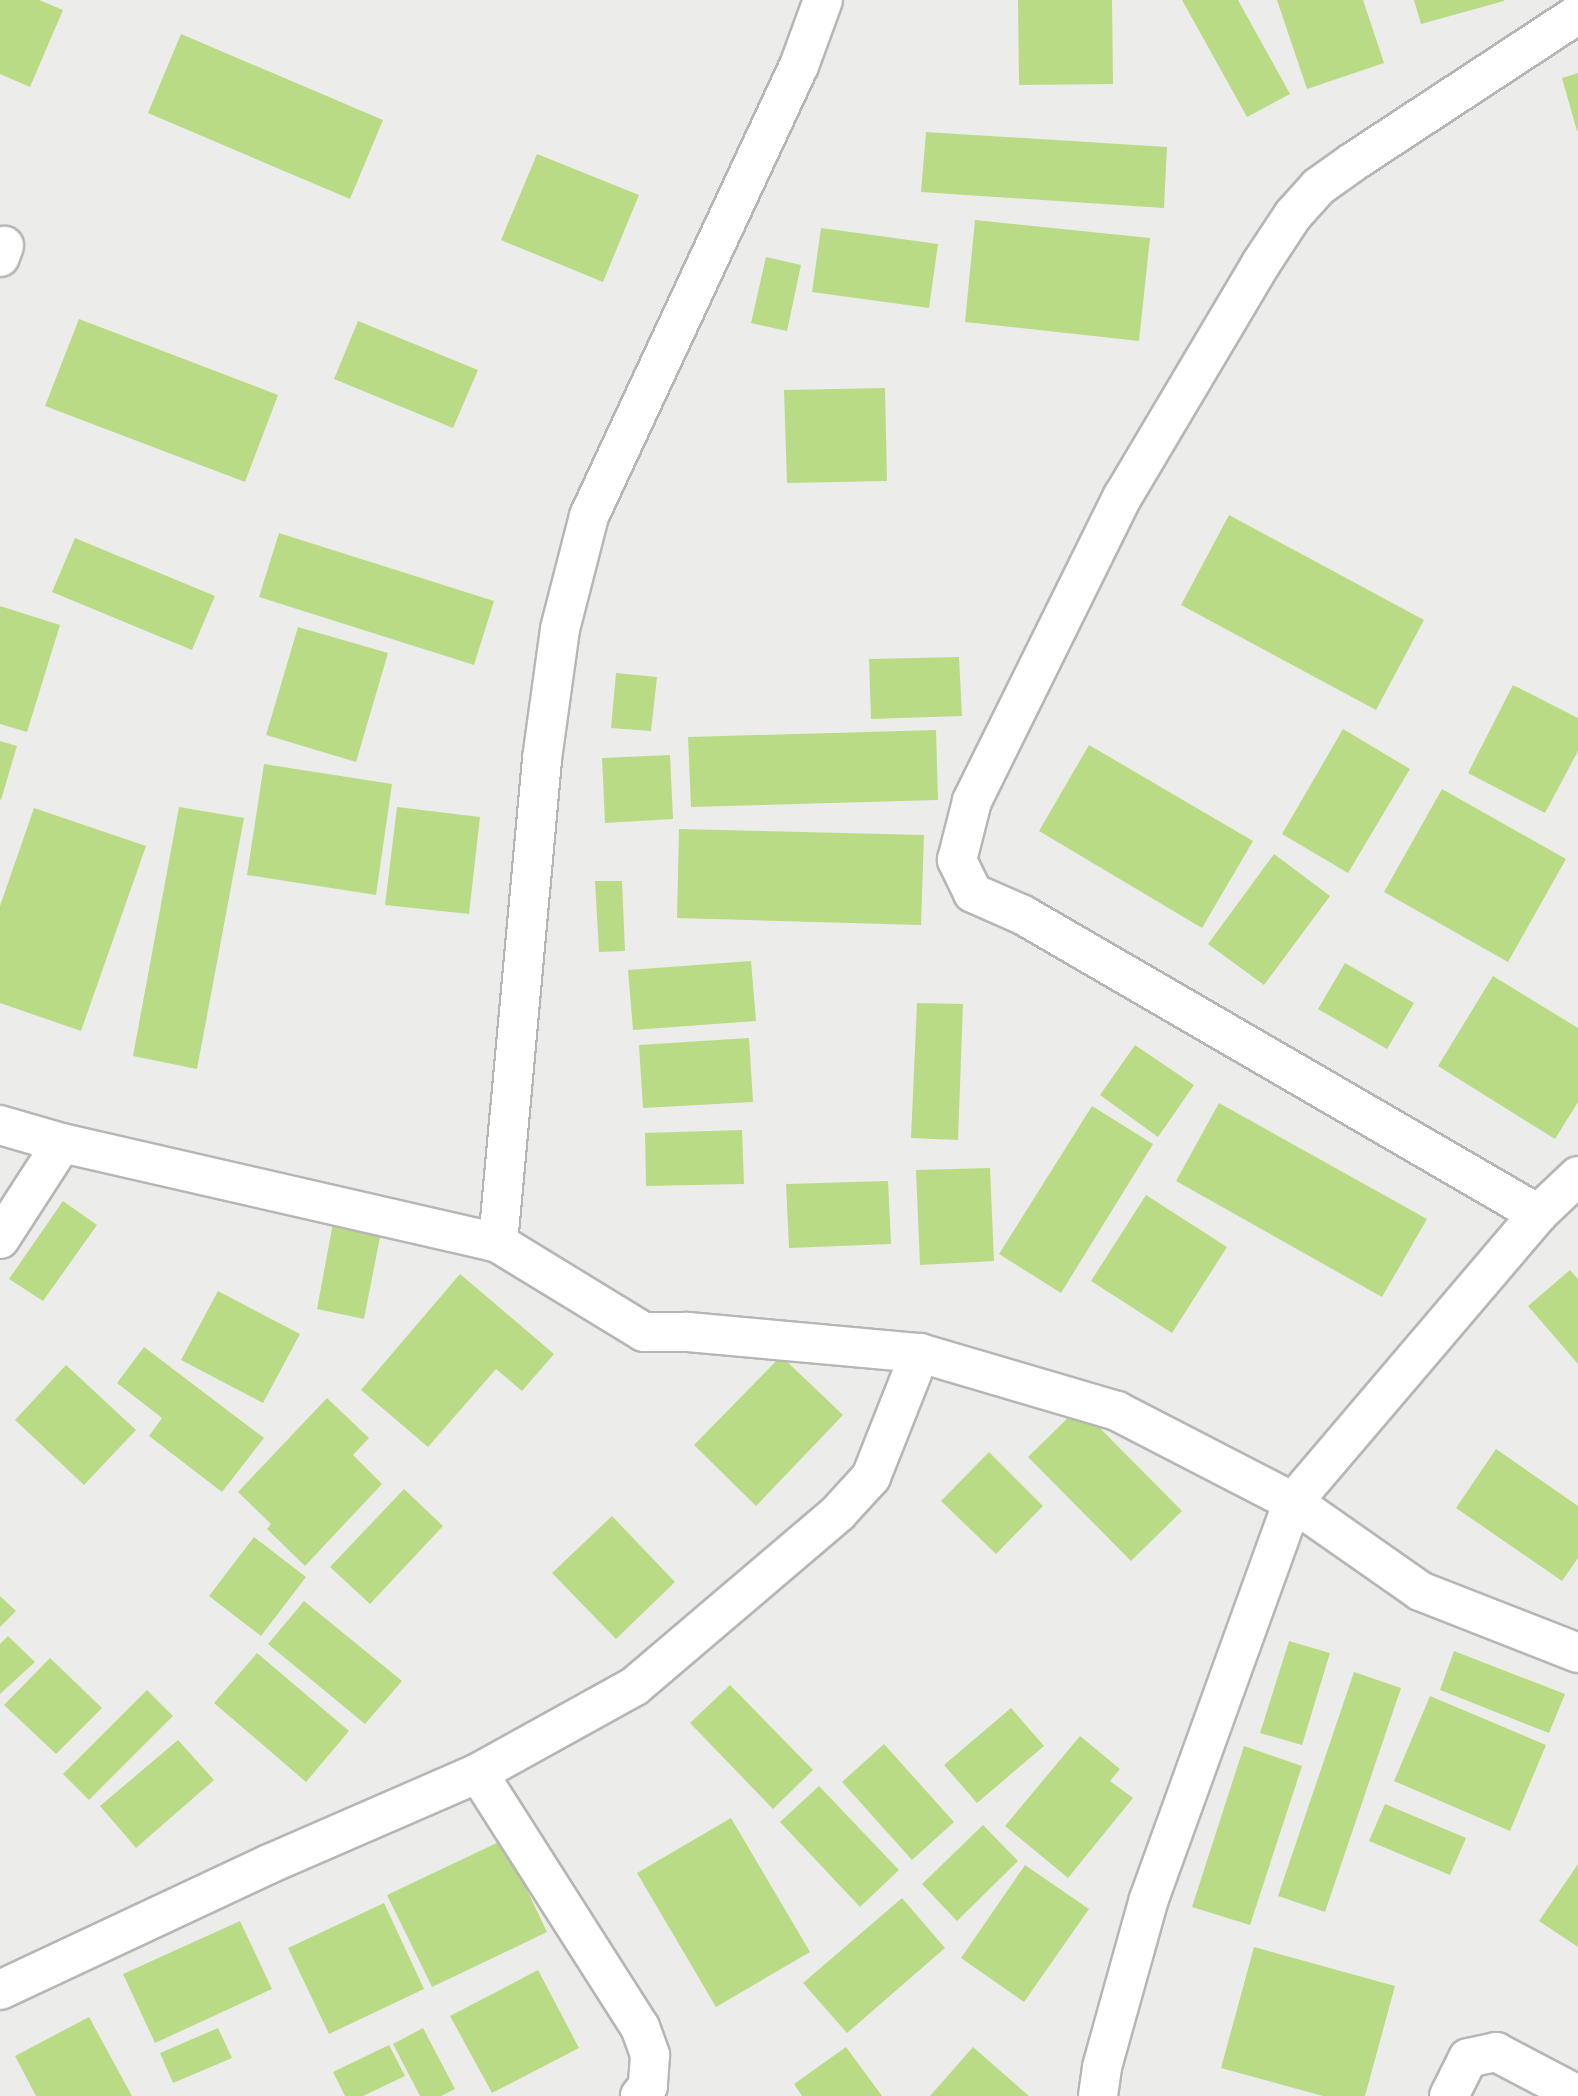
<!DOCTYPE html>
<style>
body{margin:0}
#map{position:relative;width:1578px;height:2096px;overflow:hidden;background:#ecedea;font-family:"Fira Sans",sans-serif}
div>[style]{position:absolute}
.building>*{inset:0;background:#badb85}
.roads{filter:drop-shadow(2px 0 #b6b7b4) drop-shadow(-2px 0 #b6b7b4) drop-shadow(0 2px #b6b7b4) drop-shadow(0 -2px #b6b7b4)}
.minor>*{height:38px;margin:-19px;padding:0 19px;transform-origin:19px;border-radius:19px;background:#fff}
span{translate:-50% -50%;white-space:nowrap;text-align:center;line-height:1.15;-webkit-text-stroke:7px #ecedea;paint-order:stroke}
</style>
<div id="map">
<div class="building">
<i style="clip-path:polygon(0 0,39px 0,63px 10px,30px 87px,0 74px)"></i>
<i style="clip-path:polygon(1018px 0,1112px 0,1113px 84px,1019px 85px)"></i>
<i style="clip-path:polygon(1182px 0,1238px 0,1290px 94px,1247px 117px)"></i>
<i style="clip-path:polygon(1277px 0,1363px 0,1384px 63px,1307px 89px)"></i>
<i style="clip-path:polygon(1414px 0,1504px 0,1504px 1px,1421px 24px)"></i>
<i style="clip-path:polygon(181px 34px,383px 120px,350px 199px,148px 113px)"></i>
<i style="clip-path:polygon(1578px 73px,1578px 131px,1577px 131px,1562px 78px)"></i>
<i style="clip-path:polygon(926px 132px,1167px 147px,1164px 208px,921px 192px)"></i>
<i style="clip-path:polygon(537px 154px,639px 195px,603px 282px,501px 240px)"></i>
<i style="clip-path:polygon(975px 220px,1150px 238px,1139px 341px,965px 322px)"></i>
<i style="clip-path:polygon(821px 228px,938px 244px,929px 308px,812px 292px)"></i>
<i style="clip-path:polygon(766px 257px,801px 265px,787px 331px,751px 323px)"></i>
<i style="clip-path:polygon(79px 319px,278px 395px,245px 482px,45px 406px)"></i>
<i style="clip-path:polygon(358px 321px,478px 370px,453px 428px,334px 379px)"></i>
<i style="clip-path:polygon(885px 388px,887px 481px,787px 483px,784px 390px)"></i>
<i style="clip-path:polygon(1229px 515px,1424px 620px,1376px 710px,1181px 605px)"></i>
<i style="clip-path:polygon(279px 533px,494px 601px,474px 665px,259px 597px)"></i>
<i style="clip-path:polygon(75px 538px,215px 596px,192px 650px,52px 592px)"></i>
<i style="clip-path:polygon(0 606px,60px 625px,27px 732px,0 724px)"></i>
<i style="clip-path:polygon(298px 627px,388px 653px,356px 762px,266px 735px)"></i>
<i style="clip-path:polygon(959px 657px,962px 716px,871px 719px,869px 659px)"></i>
<i style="clip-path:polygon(616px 673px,657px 677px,651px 731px,611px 728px)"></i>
<i style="clip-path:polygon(1513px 685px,1578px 718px,1578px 751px,1545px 813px,1468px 773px)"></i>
<i style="clip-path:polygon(1343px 729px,1410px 769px,1348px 873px,1282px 834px)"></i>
<i style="clip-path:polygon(936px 730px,938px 800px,691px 807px,688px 737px)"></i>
<i style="clip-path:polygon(0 741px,17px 746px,1px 800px,0 799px)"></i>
<i style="clip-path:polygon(1089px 745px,1253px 841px,1202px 928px,1039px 831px)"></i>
<i style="clip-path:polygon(670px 755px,673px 819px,605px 823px,602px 758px)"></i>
<i style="clip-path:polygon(264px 764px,392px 784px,376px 895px,247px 875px)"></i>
<i style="clip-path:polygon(1442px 789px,1566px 859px,1508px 962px,1384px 892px)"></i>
<i style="clip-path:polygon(179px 807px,244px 818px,197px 1069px,133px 1056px)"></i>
<i style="clip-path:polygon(397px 807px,480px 817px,469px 914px,385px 905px)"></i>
<i style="clip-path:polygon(34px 808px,146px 846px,81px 1031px,0 1003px,0 906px)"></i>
<i style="clip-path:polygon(679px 829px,924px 835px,921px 925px,677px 918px)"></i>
<i style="clip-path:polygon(1274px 854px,1330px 896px,1264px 985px,1208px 944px)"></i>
<i style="clip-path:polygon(595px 881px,622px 881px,625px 951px,599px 952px)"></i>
<i style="clip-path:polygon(751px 961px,756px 1021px,633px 1030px,628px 970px)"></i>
<i style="clip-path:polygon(1345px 963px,1414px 1003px,1387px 1049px,1318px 1009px)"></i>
<i style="clip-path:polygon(1493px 976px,1578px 1028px,1578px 1102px,1555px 1139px,1438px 1066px)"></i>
<i style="clip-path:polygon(917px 1003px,963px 1004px,958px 1140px,911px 1138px)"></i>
<i style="clip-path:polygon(749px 1038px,753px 1102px,643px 1108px,639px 1045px)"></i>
<i style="clip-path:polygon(1135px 1045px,1194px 1085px,1158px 1137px,1100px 1095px)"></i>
<i style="clip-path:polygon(1219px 1103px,1427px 1219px,1382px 1297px,1176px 1181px)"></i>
<i style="clip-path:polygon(1092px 1106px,1153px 1144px,1061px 1293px,999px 1254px)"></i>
<i style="clip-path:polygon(742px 1130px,744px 1184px,646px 1186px,645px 1133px)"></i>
<i style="clip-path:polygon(990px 1168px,994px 1261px,920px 1265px,916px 1170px)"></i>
<i style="clip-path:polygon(888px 1181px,891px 1244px,789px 1248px,786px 1184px)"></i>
<i style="clip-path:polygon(1146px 1195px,1227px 1247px,1172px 1333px,1091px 1281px)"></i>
<i style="clip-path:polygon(63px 1201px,97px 1225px,43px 1301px,9px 1279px)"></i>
<i style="clip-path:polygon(334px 1218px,382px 1227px,364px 1319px,317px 1309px)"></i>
<i style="clip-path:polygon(1570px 1270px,1578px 1279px,1578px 1364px,1528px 1306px)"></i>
<i style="clip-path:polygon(460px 1274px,554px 1354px,522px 1391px,496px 1369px,428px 1447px,361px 1390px)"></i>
<i style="clip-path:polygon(218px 1291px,300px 1334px,263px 1403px,181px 1360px)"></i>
<i style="clip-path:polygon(144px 1347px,264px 1438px,222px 1492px,149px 1436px,162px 1418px,117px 1383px)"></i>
<i style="clip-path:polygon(781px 1356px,843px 1415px,756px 1506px,694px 1445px)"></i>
<i style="clip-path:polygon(66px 1365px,136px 1430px,84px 1485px,15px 1420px)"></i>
<i style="clip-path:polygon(327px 1398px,369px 1438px,353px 1455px,382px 1484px,305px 1566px,267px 1529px,271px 1524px,238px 1492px)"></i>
<i style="clip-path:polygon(1079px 1407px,1182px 1511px,1131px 1561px,1028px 1457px)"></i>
<i style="clip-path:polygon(1496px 1449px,1578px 1506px,1578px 1558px,1562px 1581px,1456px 1508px)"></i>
<i style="clip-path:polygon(989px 1452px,1043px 1506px,996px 1554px,941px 1501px)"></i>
<i style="clip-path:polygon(404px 1489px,443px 1526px,370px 1604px,330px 1567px)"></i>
<i style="clip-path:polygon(612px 1516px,675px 1582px,616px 1639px,552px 1573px)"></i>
<i style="clip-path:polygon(254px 1537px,306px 1577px,261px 1636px,209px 1596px)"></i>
<i style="clip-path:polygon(0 1596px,16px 1611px,0 1627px)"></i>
<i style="clip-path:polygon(304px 1601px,402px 1681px,365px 1724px,268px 1644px)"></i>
<i style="clip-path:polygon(8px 1636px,35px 1662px,0 1694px,0 1644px)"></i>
<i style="clip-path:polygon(1289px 1641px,1330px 1653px,1302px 1745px,1260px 1733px)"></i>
<i style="clip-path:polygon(1454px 1651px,1565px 1694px,1549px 1733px,1440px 1690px)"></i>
<i style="clip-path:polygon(257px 1653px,349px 1731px,306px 1782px,214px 1703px)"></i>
<i style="clip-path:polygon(50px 1658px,102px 1708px,56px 1754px,4px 1705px)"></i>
<i style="clip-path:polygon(1354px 1672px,1401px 1688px,1325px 1912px,1278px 1896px)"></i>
<i style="clip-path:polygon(730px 1685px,813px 1770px,773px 1809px,690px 1723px)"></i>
<i style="clip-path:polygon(147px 1690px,173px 1716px,89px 1800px,63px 1774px)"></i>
<i style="clip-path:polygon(1430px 1696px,1546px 1745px,1510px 1831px,1394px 1781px)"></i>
<i style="clip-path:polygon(1011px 1708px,1044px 1746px,977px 1803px,944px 1765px)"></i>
<i style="clip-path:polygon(1080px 1736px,1120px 1769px,1110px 1781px,1133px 1798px,1068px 1878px,1005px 1826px)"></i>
<i style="clip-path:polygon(178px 1740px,214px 1780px,136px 1848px,100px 1806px)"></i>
<i style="clip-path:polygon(884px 1744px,954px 1822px,912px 1860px,842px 1782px)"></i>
<i style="clip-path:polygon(1244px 1746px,1302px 1766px,1250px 1925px,1192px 1907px)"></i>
<i style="clip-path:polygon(819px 1786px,899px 1870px,860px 1907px,780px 1822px)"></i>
<i style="clip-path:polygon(1385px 1804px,1466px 1838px,1450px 1875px,1369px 1841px)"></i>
<i style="clip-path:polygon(731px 1818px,810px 1952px,716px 2007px,637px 1873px)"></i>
<i style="clip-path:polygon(983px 1825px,1018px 1861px,957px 1921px,922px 1884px)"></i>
<i style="clip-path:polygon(503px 1840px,547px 1932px,432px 1987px,387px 1895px)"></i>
<i style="clip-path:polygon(1578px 1864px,1578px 1947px,1539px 1921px)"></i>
<i style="clip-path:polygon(1025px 1865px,1089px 1909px,1024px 2002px,961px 1958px)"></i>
<i style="clip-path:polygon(902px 1898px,945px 1948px,847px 2033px,803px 1983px)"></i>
<i style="clip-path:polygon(384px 1903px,424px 1989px,329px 2034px,288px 1948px)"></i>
<i style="clip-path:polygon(240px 1921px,272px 1989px,155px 2043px,123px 1974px)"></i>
<i style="clip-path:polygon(1254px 1947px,1395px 1986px,1365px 2096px,1323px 2096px,1221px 2068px)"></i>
<i style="clip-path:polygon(538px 1970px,579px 2048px,492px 2093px,450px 2016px)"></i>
<i style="clip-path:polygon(89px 2017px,132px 2096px,36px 2096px,15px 2056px)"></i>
<i style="clip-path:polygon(218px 2028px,232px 2058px,173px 2083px,160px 2053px)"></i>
<i style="clip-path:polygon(423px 2028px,455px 2089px,441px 2096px,420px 2096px,393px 2044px)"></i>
<i style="clip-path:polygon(389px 2045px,405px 2076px,363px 2096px,345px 2096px,333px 2072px)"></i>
<i style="clip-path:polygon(846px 2047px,882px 2096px,802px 2096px,794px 2084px)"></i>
<i style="clip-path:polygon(973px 2047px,1029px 2096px,930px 2096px)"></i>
</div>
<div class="roads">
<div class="minor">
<i style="left:0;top:257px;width:12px;rotate:-70deg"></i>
<i style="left:0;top:1125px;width:65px;rotate:16.2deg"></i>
<i style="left:62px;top:1143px;width:447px;rotate:12.9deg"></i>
<i style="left:498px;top:1243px;width:171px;rotate:31.4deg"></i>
<i style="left:644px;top:1332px;width:44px"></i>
<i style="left:688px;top:1332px;width:233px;rotate:5.2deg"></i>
<i style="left:920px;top:1353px;width:205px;rotate:16.4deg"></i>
<i style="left:1117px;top:1411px;width:198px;rotate:27.3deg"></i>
<i style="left:1293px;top:1502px;width:155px;rotate:35deg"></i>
<i style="left:1420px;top:1591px;width:170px;rotate:21.4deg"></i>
<i style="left:1538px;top:1214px;width:596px;rotate:-149.86deg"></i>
<i style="left:1023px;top:915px;width:55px;rotate:-156.3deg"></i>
<i style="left:973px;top:893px;width:37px;rotate:-116deg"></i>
<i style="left:957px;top:860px;width:61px;rotate:-75.7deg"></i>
<i style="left:972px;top:801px;width:340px;rotate:-63.7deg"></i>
<i style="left:1123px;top:496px;width:269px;rotate:-59.3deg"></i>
<i style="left:1260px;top:265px;width:60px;rotate:-56.6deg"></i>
<i style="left:1293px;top:215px;width:38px;rotate:-48deg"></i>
<i style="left:1318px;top:187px;width:43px;rotate:-35.5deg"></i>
<i style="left:1353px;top:162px;width:269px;rotate:-33.3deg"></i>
<i style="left:0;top:1239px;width:114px;rotate:-57.1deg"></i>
<i style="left:498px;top:1243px;width:486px;rotate:-84.8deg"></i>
<i style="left:542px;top:759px;width:131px;rotate:-82.1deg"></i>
<i style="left:560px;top:629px;width:117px;rotate:-75.6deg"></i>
<i style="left:589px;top:516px;width:497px;rotate:-65deg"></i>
<i style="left:799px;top:66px;width:70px;rotate:-70deg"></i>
<i style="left:478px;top:1773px;width:301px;rotate:57.5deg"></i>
<i style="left:640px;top:2027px;width:30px;rotate:70deg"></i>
<i style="left:650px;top:2055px;width:31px;rotate:94deg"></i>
<i style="left:648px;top:2086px;width:13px;rotate:129deg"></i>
<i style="left:0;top:1990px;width:297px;rotate:-25.1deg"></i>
<i style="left:269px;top:1864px;width:228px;rotate:-23.5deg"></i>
<i style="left:478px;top:1773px;width:179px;rotate:-29deg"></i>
<i style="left:635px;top:1686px;width:267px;rotate:-40.4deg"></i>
<i style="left:838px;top:1513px;width:49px;rotate:-47.5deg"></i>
<i style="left:871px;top:1477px;width:133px;rotate:-68.4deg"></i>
<i style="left:1098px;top:2096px;width:29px;rotate:-82deg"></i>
<i style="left:1102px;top:2067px;width:174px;rotate:-74.4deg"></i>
<i style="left:1149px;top:1899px;width:422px;rotate:-70.1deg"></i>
<i style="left:1293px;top:1502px;width:378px;rotate:-49.6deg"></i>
<i style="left:1538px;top:1214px;width:55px;rotate:-43.5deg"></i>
<i style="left:1449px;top:2096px;width:42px;rotate:-63.4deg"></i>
<i style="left:1468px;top:2058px;width:29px;rotate:-12deg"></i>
<i style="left:1496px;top:2052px;width:93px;rotate:27.7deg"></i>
</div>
</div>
</div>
